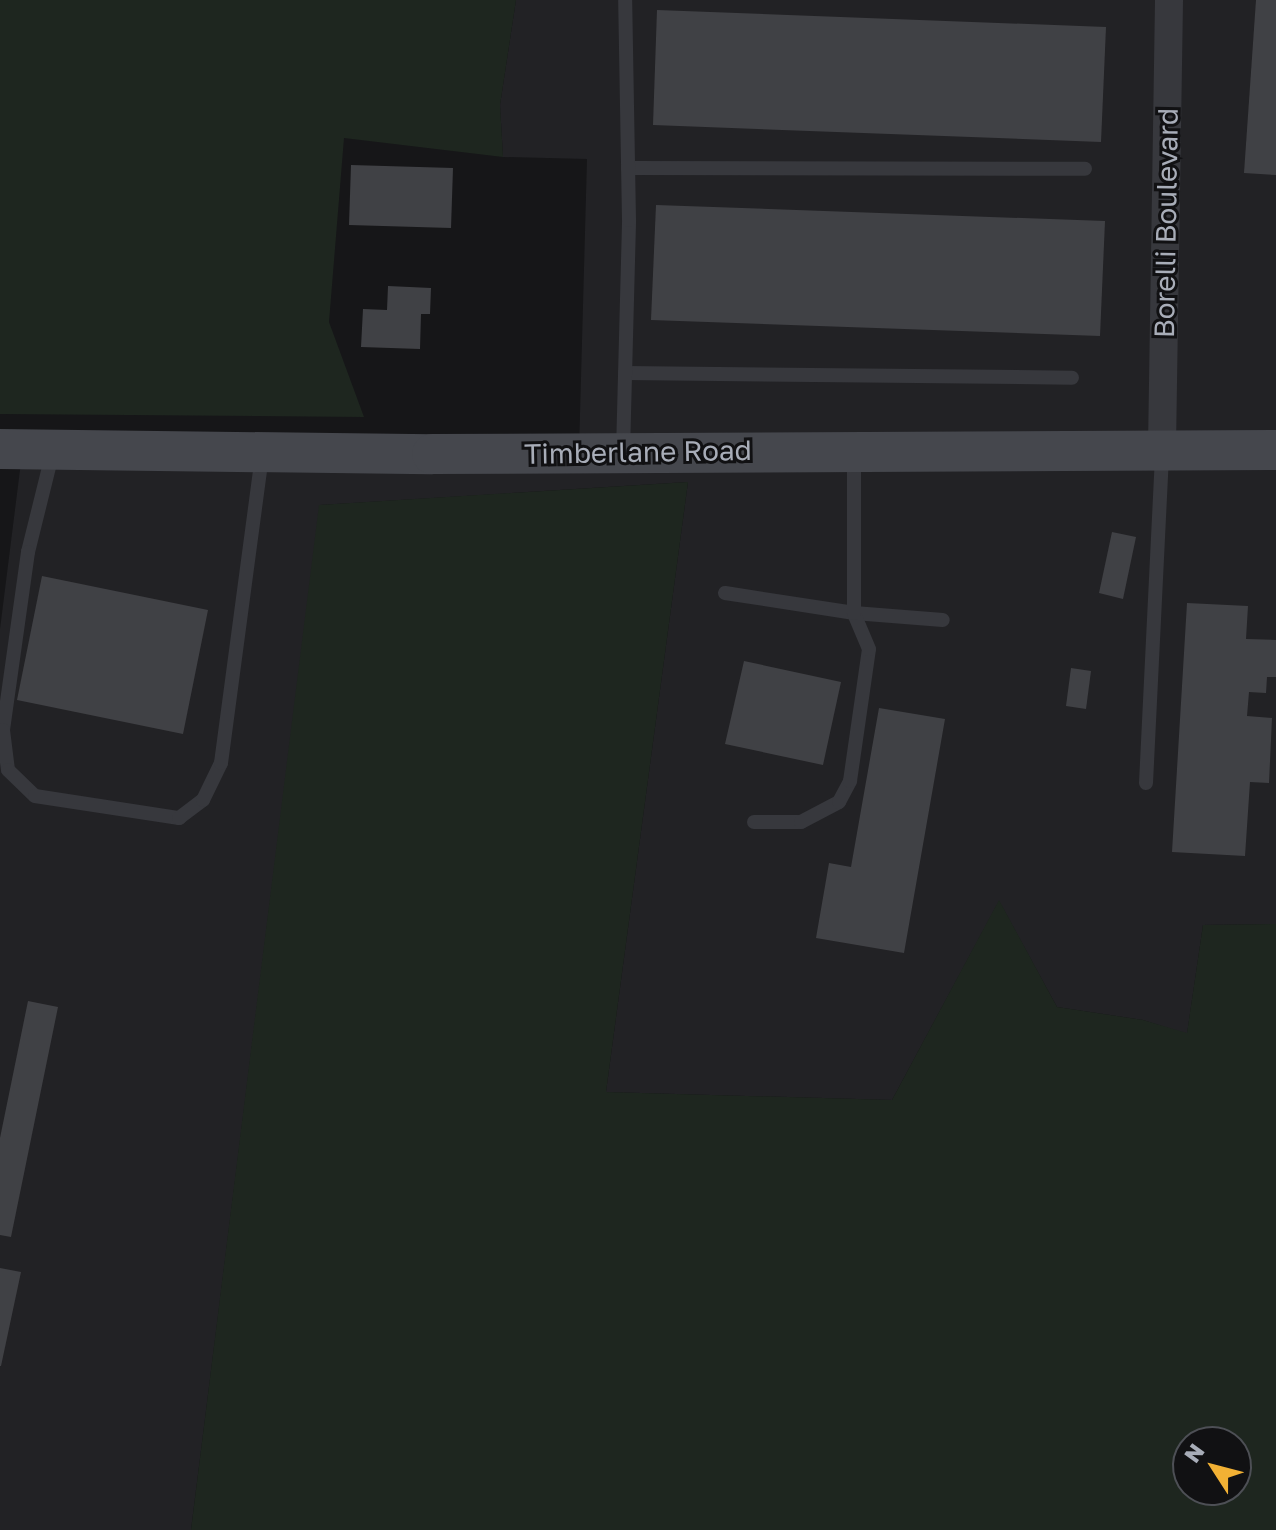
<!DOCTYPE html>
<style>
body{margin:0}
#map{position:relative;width:1276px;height:1530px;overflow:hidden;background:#161618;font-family:"Golos Text",sans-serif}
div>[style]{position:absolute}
.built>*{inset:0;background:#222225}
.green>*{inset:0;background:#1e261f}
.building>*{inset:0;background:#404145}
.lane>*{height:14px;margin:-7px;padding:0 7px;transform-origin:7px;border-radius:7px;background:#37383d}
.street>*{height:28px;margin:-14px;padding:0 14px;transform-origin:14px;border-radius:14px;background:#37383d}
.secondary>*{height:40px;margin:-20px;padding:0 20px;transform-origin:20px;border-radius:20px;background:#45474d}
span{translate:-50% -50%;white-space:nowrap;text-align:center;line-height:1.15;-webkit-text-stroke:6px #111113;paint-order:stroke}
.street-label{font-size:28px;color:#a8adb8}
.north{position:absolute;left:1172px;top:1426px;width:80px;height:80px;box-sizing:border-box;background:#111113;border:2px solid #4d4f55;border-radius:50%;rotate:306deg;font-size:22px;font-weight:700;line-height:32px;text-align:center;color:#a8adb8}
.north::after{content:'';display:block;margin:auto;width:28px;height:36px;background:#f2b134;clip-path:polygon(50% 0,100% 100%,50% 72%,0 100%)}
</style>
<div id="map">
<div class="built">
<i style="clip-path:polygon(516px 0,1276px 0,1276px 924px,1203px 925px,1187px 1034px,1143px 1020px,1057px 1007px,999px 901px,892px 1100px,606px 1092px,688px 482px,320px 505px,191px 1530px,0 1530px,0 629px,23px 446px,579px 451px,587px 159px,503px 157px,500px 105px)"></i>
</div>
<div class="green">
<i style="clip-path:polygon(0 0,516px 0,500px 105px,503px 157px,344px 138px,329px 322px,364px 417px,0 414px)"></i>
<i style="clip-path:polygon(evenodd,688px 482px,606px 1092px,892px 1100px,999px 900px,1057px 1007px,1143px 1020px,1187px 1033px,1203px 925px,1276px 924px,1276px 1530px,191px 1530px,319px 505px,688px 482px,1188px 1442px,1236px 1442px,1236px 1490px,1188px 1490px,1188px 1442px)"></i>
</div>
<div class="building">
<i style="clip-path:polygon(1256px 0,1276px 0,1276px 175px,1244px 173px)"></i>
<i style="clip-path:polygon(657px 10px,1106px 27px,1101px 142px,653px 125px)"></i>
<i style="clip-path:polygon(351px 165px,453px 168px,451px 228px,349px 225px)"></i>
<i style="clip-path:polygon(656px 205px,1105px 221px,1100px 336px,651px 320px)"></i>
<i style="clip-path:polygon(388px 286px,431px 288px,430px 314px,421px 314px,420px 349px,361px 347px,363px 309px,387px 310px)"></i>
<i style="clip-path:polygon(1112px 532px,1136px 537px,1123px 599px,1099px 593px)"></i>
<i style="clip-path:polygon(42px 576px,208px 610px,183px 734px,17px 700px)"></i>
<i style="clip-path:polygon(1187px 603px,1248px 606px,1246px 639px,1276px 640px,1276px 677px,1267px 677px,1266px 693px,1249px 692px,1247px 716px,1272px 718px,1269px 783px,1250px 782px,1245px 856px,1172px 852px)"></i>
<i style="clip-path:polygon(744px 661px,841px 682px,823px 765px,725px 744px)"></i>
<i style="clip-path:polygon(1071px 668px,1091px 671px,1086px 709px,1066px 706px)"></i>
<i style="clip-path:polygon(879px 708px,945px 719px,904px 953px,816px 938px,829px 863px,851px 867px)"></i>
<i style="clip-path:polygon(28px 1001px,58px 1007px,11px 1237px,0 1235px,0 1138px)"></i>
<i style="clip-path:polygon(0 1268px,21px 1272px,1px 1366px,0 1366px)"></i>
</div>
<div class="lane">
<i style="left:628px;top:168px;width:457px;rotate:0.1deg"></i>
<i style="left:625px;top:373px;width:447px;rotate:0.6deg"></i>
<i style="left:53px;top:451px;width:104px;rotate:103.9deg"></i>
<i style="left:28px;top:552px;width:180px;rotate:98deg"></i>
<i style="left:3px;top:730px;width:40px;rotate:82.9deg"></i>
<i style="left:8px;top:770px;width:37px;rotate:44deg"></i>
<i style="left:35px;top:796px;width:146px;rotate:8.7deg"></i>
<i style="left:179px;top:818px;width:30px;rotate:-37deg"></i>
<i style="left:203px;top:800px;width:41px;rotate:-64.1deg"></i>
<i style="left:221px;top:763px;width:309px;rotate:-82.4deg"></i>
<i style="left:623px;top:452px;width:232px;rotate:-88.5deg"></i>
<i style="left:629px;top:220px;width:220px;rotate:-91deg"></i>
<i style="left:725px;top:593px;width:131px;rotate:8.8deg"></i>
<i style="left:854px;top:613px;width:89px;rotate:4.5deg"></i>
<i style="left:1146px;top:783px;width:328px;rotate:-87.2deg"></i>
<i style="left:754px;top:822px;width:47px"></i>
<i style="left:801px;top:822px;width:43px;rotate:-27.8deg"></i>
<i style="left:839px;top:802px;width:24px;rotate:-62deg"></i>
<i style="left:850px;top:781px;width:133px;rotate:-81.8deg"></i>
<i style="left:869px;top:649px;width:39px;rotate:-113deg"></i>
<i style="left:854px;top:613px;width:159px;rotate:-90deg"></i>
</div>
<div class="street">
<i style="left:1162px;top:447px;width:447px;rotate:-89.1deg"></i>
</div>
<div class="secondary">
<i style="left:0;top:449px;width:432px;rotate:0.7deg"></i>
<i style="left:432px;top:454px;width:844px;rotate:-0.27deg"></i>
</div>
<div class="street-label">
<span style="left:1166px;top:223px;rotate:-89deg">Borelli Boulevard</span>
<span style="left:638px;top:452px;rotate:-1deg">Timberlane Road</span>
</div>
<div class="north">N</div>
</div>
